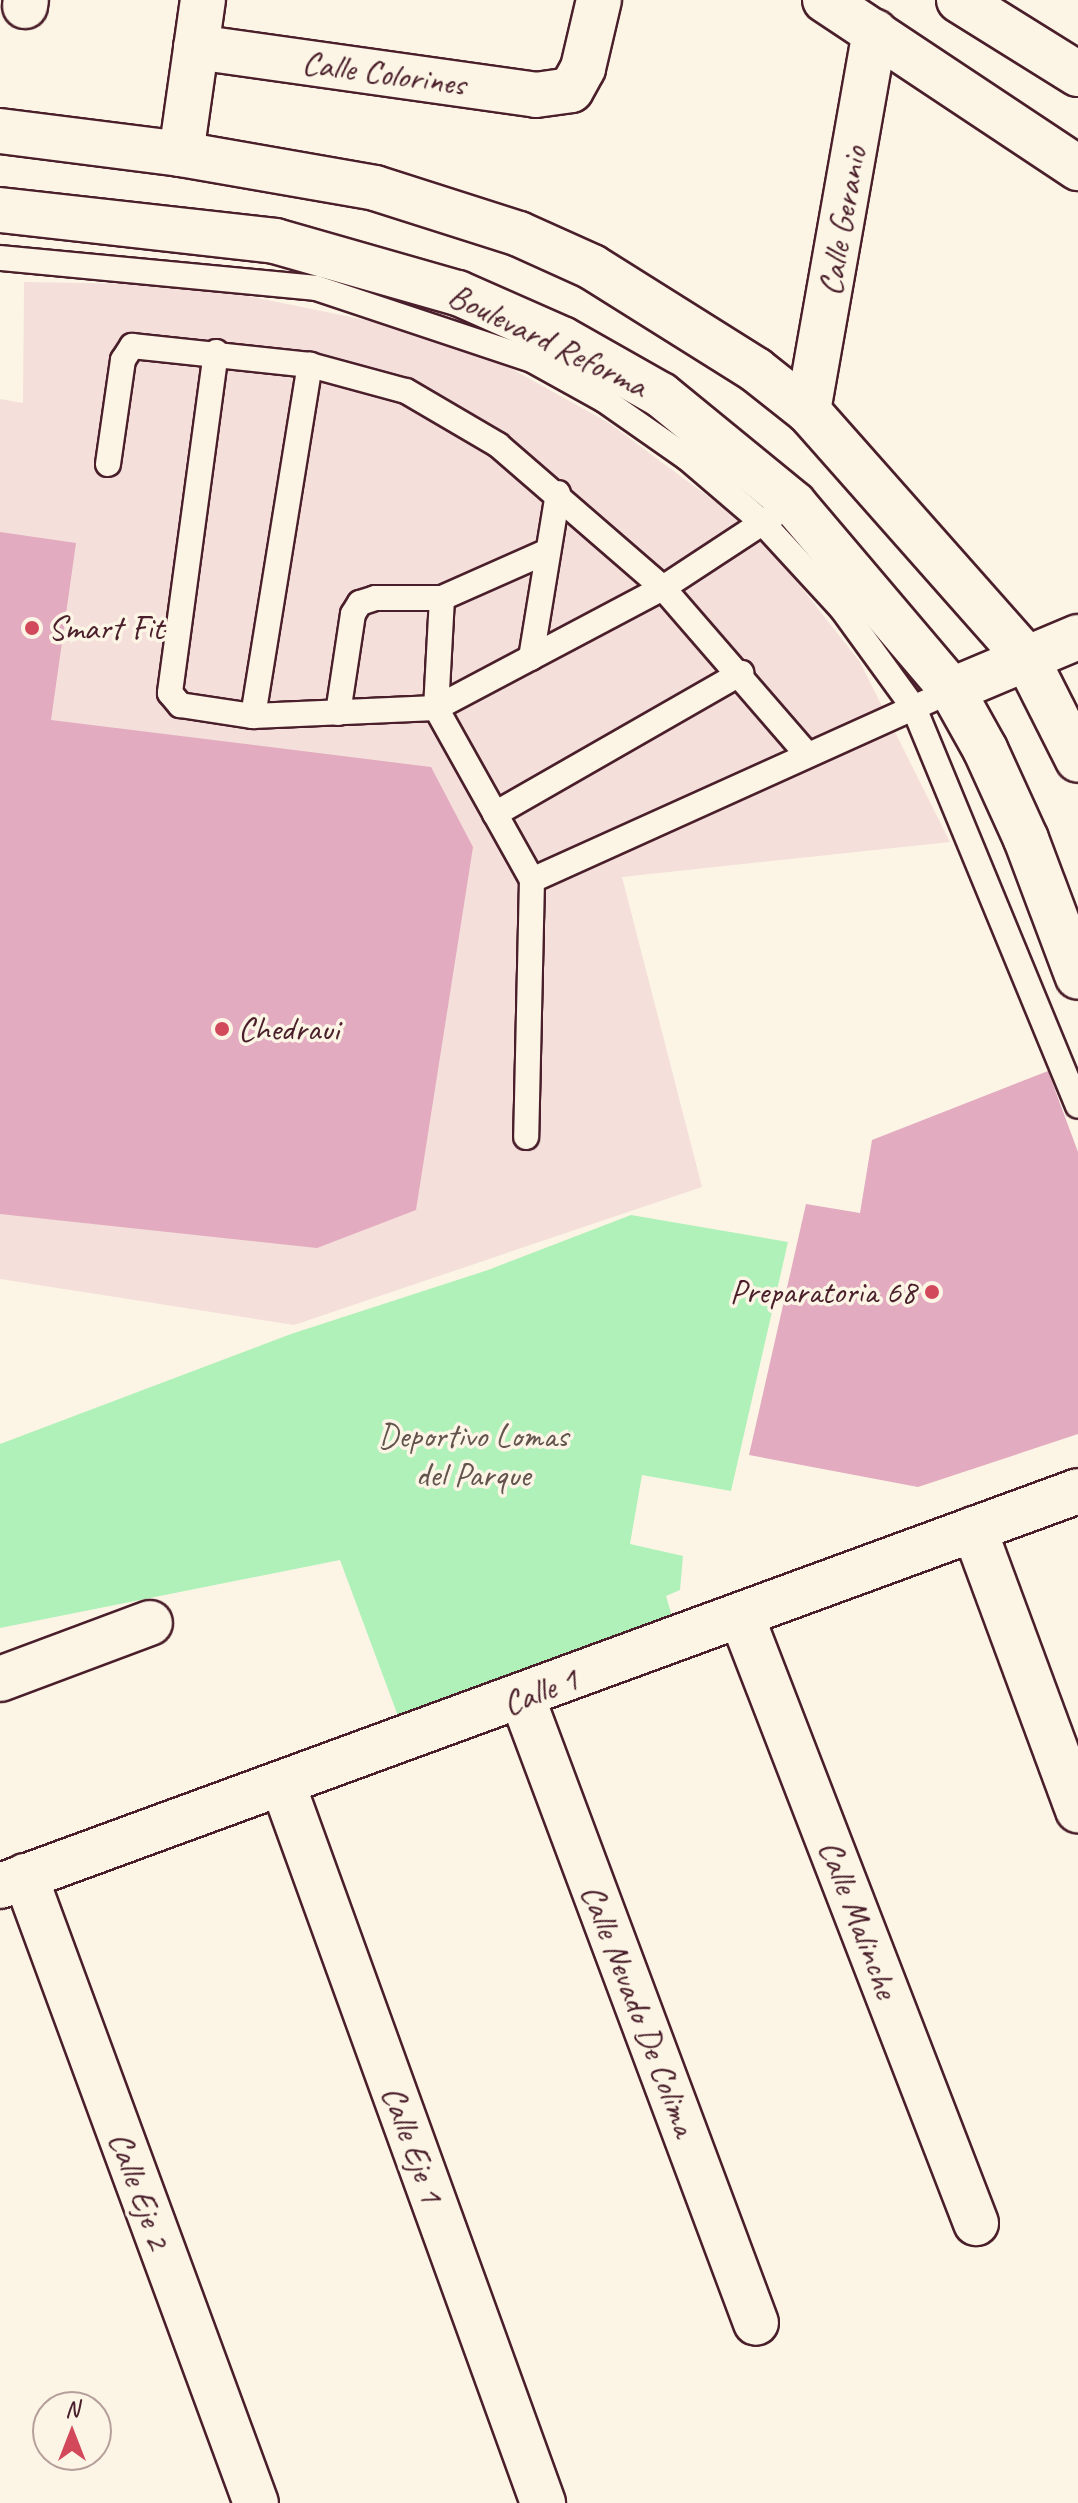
<!DOCTYPE html>
<style>
body{margin:0}
#map{position:relative;width:1078px;height:2503px;overflow:hidden;background:#fcf5e5;font-family:Caveat,sans-serif}
div>[style]{position:absolute}
.built>*{inset:0;background:#f4dfda}
.green>*{inset:0;background:#b0f1b9}
.building>*{inset:0;background:#e2abc0}
.roads{filter:drop-shadow(2px 0 #4a1f2b) drop-shadow(-2px 0 #4a1f2b) drop-shadow(0 2px #4a1f2b) drop-shadow(0 -2px #4a1f2b)}
.service>*{height:24px;margin:-12px;padding:0 12px;transform-origin:12px;border-radius:12px;background:#fcf5e5}
.minor>*{height:44px;margin:-22px;padding:0 22px;transform-origin:22px;border-radius:22px;background:#fcf5e5}
.tertiary>*{height:44px;margin:-22px;padding:0 22px;transform-origin:22px;border-radius:22px;background:#fcf5e5}
.secondary>*{height:44px;margin:-22px;padding:0 22px;transform-origin:22px;border-radius:22px;background:#fcf5e5}
.dots>*{width:22px;height:22px;translate:-50% -50%;box-sizing:border-box;border:4px solid #fcf5e5;border-radius:50%}
span{translate:-50% -50%;white-space:nowrap;text-align:center;line-height:1.15;-webkit-text-stroke:7px #fcf5e5;paint-order:stroke}
.street-label{font-size:34px;color:#4a1f2b}
.poi-label{font-size:34px;color:#4a1f2b}
.left{translate:0 -50%;text-align:left}
.right{translate:-100% -50%;text-align:right}
.park-label{font-size:34px;color:#64544e}
.north{position:absolute;left:32px;top:2391px;width:80px;height:80px;box-sizing:border-box;background:#fcf5e5;border:2px solid #b59f9b;border-radius:50%;rotate:0deg;font-size:22px;font-weight:700;line-height:32px;text-align:center;color:#4a1f2b}
.north::after{content:'';display:block;margin:auto;width:28px;height:36px;background:#d1495b;clip-path:polygon(50% 0,100% 100%,50% 72%,0 100%)}
</style>
<div id="map">
<div class="built">
<i style="clip-path:polygon(24px 282px,194px 285px,458px 339px,609px 423px,760px 535px,860px 662px,950px 842px,622px 877px,702px 1187px,294px 1325px,0 1279px,0 399px,23px 403px)"></i>
</div>
<div class="green">
<i style="clip-path:polygon(631px 1215px,788px 1242px,731px 1491px,642px 1475px,630px 1544px,683px 1556px,680px 1590px,666px 1596px,672px 1616px,398px 1716px,340px 1560px,0 1628px,0 1444px,291px 1334px,488px 1270px)"></i>
</div>
<div class="building">
<i style="clip-path:polygon(0 532px,76px 543px,51px 720px,431px 767px,473px 847px,416px 1210px,317px 1248px,0 1214px)"></i>
<i style="clip-path:polygon(1048px 1071px,1078px 1152px,1078px 1434px,918px 1487px,749px 1455px,806px 1204px,860px 1213px,872px 1140px)"></i>
</div>
<div class="roads">
<div class="service">
<i style="left:0;top:258px;width:317px;rotate:5.4deg"></i>
<i style="left:316px;top:288px;width:228px;rotate:18.4deg"></i>
<i style="left:532px;top:360px;width:82px;rotate:29.1deg"></i>
<i style="left:604px;top:400px;width:101px;rotate:34.9deg"></i>
<i style="left:687px;top:458px;width:99px;rotate:40.5deg"></i>
<i style="left:762px;top:522px;width:118px;rotate:47.4deg"></i>
<i style="left:842px;top:609px;width:122px;rotate:54deg"></i>
<i style="left:914px;top:708px;width:430px;rotate:67.6deg"></i>
<i style="left:216px;top:352px;width:344px;rotate:97.7deg"></i>
<i style="left:170px;top:693px;width:16px;rotate:50deg"></i>
<i style="left:180px;top:705px;width:74px;rotate:8.6deg"></i>
<i style="left:253px;top:716px;width:183px;rotate:-2.5deg"></i>
<i style="left:436px;top:708px;width:257px;rotate:-27.9deg"></i>
<i style="left:663px;top:588px;width:133px;rotate:-33.3deg"></i>
<i style="left:108px;top:464px;width:105px;rotate:-81.8deg"></i>
<i style="left:123px;top:360px;width:17px;rotate:-57deg"></i>
<i style="left:132px;top:346px;width:179px;rotate:6.1deg"></i>
<i style="left:310px;top:365px;width:99px;rotate:15.2deg"></i>
<i style="left:406px;top:391px;width:107px;rotate:30.4deg"></i>
<i style="left:498px;top:445px;width:218px;rotate:40.9deg"></i>
<i style="left:663px;top:588px;width:220px;rotate:49.1deg"></i>
<i style="left:442px;top:598px;width:116px;rotate:-23.9deg"></i>
<i style="left:531px;top:658px;width:167px;rotate:-80.7deg"></i>
<i style="left:338px;top:713px;width:100px;rotate:-81.4deg"></i>
<i style="left:353px;top:614px;width:13px;rotate:-58deg"></i>
<i style="left:360px;top:603px;width:16px;rotate:-18deg"></i>
<i style="left:375px;top:598px;width:67px"></i>
<i style="left:442px;top:598px;width:110px;rotate:93.1deg"></i>
<i style="left:436px;top:708px;width:197px;rotate:60.8deg"></i>
<i style="left:532px;top:880px;width:257px;rotate:91.3deg"></i>
<i style="left:253px;top:716px;width:356px;rotate:-80.8deg"></i>
<i style="left:495px;top:814px;width:284px;rotate:-29.8deg"></i>
<i style="left:532px;top:880px;width:461px;rotate:-24.3deg"></i>
</div>
<div class="minor">
<i style="left:25px;top:6px;width:6px;rotate:-81deg"></i>
<i style="left:196px;top:47px;width:343px;rotate:8deg"></i>
<i style="left:536px;top:95px;width:35px;rotate:-8deg"></i>
<i style="left:571px;top:90px;width:25px;rotate:-61deg"></i>
<i style="left:583px;top:68px;width:70px;rotate:-76.8deg"></i>
<i style="left:181px;top:154px;width:156px;rotate:-81.9deg"></i>
<i style="left:808px;top:411px;width:385px;rotate:-80deg"></i>
<i style="left:952px;top:690px;width:137px;rotate:-22.8deg"></i>
<i style="left:974px;top:1529px;width:300px;rotate:69.7deg"></i>
<i style="left:741px;top:1615px;width:652px;rotate:68.87deg"></i>
<i style="left:0;top:1679px;width:160px;rotate:-20.5deg"></i>
<i style="left:522px;top:1697px;width:668px;rotate:69.5deg"></i>
<i style="left:283px;top:1785px;width:764px;rotate:70.09deg"></i>
<i style="left:25px;top:1876px;width:668px;rotate:69.78deg"></i>
</div>
<div class="tertiary">
<i style="left:0;top:1886px;width:1148px;rotate:-20.12deg"></i>
</div>
<div class="secondary">
<i style="left:825px;top:0;width:304px;rotate:33.6deg"></i>
<i style="left:959px;top:0;width:140px;rotate:31.9deg"></i>
<i style="left:0;top:131px;width:182px;rotate:7.2deg"></i>
<i style="left:181px;top:154px;width:197px;rotate:9.9deg"></i>
<i style="left:375px;top:188px;width:151px;rotate:17.7deg"></i>
<i style="left:519px;top:234px;width:80px;rotate:24.3deg"></i>
<i style="left:592px;top:267px;width:194px;rotate:32.1deg"></i>
<i style="left:756px;top:370px;width:66px;rotate:38.3deg"></i>
<i style="left:808px;top:411px;width:329px;rotate:48.5deg"></i>
<i style="left:1026px;top:657px;width:115px;rotate:63.2deg"></i>
<i style="left:0;top:210px;width:277px;rotate:6.4deg"></i>
<i style="left:275px;top:241px;width:190px;rotate:15.9deg"></i>
<i style="left:458px;top:293px;width:114px;rotate:23.9deg"></i>
<i style="left:562px;top:339px;width:114px;rotate:29.5deg"></i>
<i style="left:661px;top:395px;width:172px;rotate:39.3deg"></i>
<i style="left:794px;top:504px;width:244px;rotate:49.7deg"></i>
<i style="left:952px;top:690px;width:68px;rotate:60.8deg"></i>
<i style="left:985px;top:749px;width:99px;rotate:65.5deg"></i>
<i style="left:1026px;top:839px;width:147px;rotate:69.4deg"></i>
</div>
</div>
<div class="dots">
<i style="left:32px;top:628px;background:#d1495b"></i>
<i style="left:222px;top:1029px;background:#d1495b"></i>
<i style="left:932px;top:1292px;background:#d1495b"></i>
</div>
<div class="street-label">
<span style="left:384px;top:73px;rotate:8deg">Calle Colorines</span>
<span style="left:842px;top:221px;rotate:-80deg">Calle Geranio</span>
<span style="left:548px;top:340px;rotate:26deg">Boulevard Reforma</span>
<span style="left:540px;top:1691px;rotate:-21deg">Calle 1</span>
<span style="left:859px;top:1919px;rotate:69deg">Calle Malinche</span>
<span style="left:639px;top:2010px;rotate:69deg">Calle Nevado De Colima</span>
<span style="left:413px;top:2144px;rotate:70deg">Calle Eje 1</span>
<span style="left:140px;top:2190px;rotate:70deg">Calle Eje 2</span>
</div>
<div class="poi-label">
<span class="left" style="left:48px;top:628px">Smart Fit</span>
<span class="left" style="left:238px;top:1029px">Chedraui</span>
<span class="right" style="left:916px;top:1292px">Preparatoria 68</span>
</div>
<div class="park-label">
<span style="left:473px;top:1455px">Deportivo Lomas<br>del Parque</span>
</div>
<div class="north">N</div>
</div>
